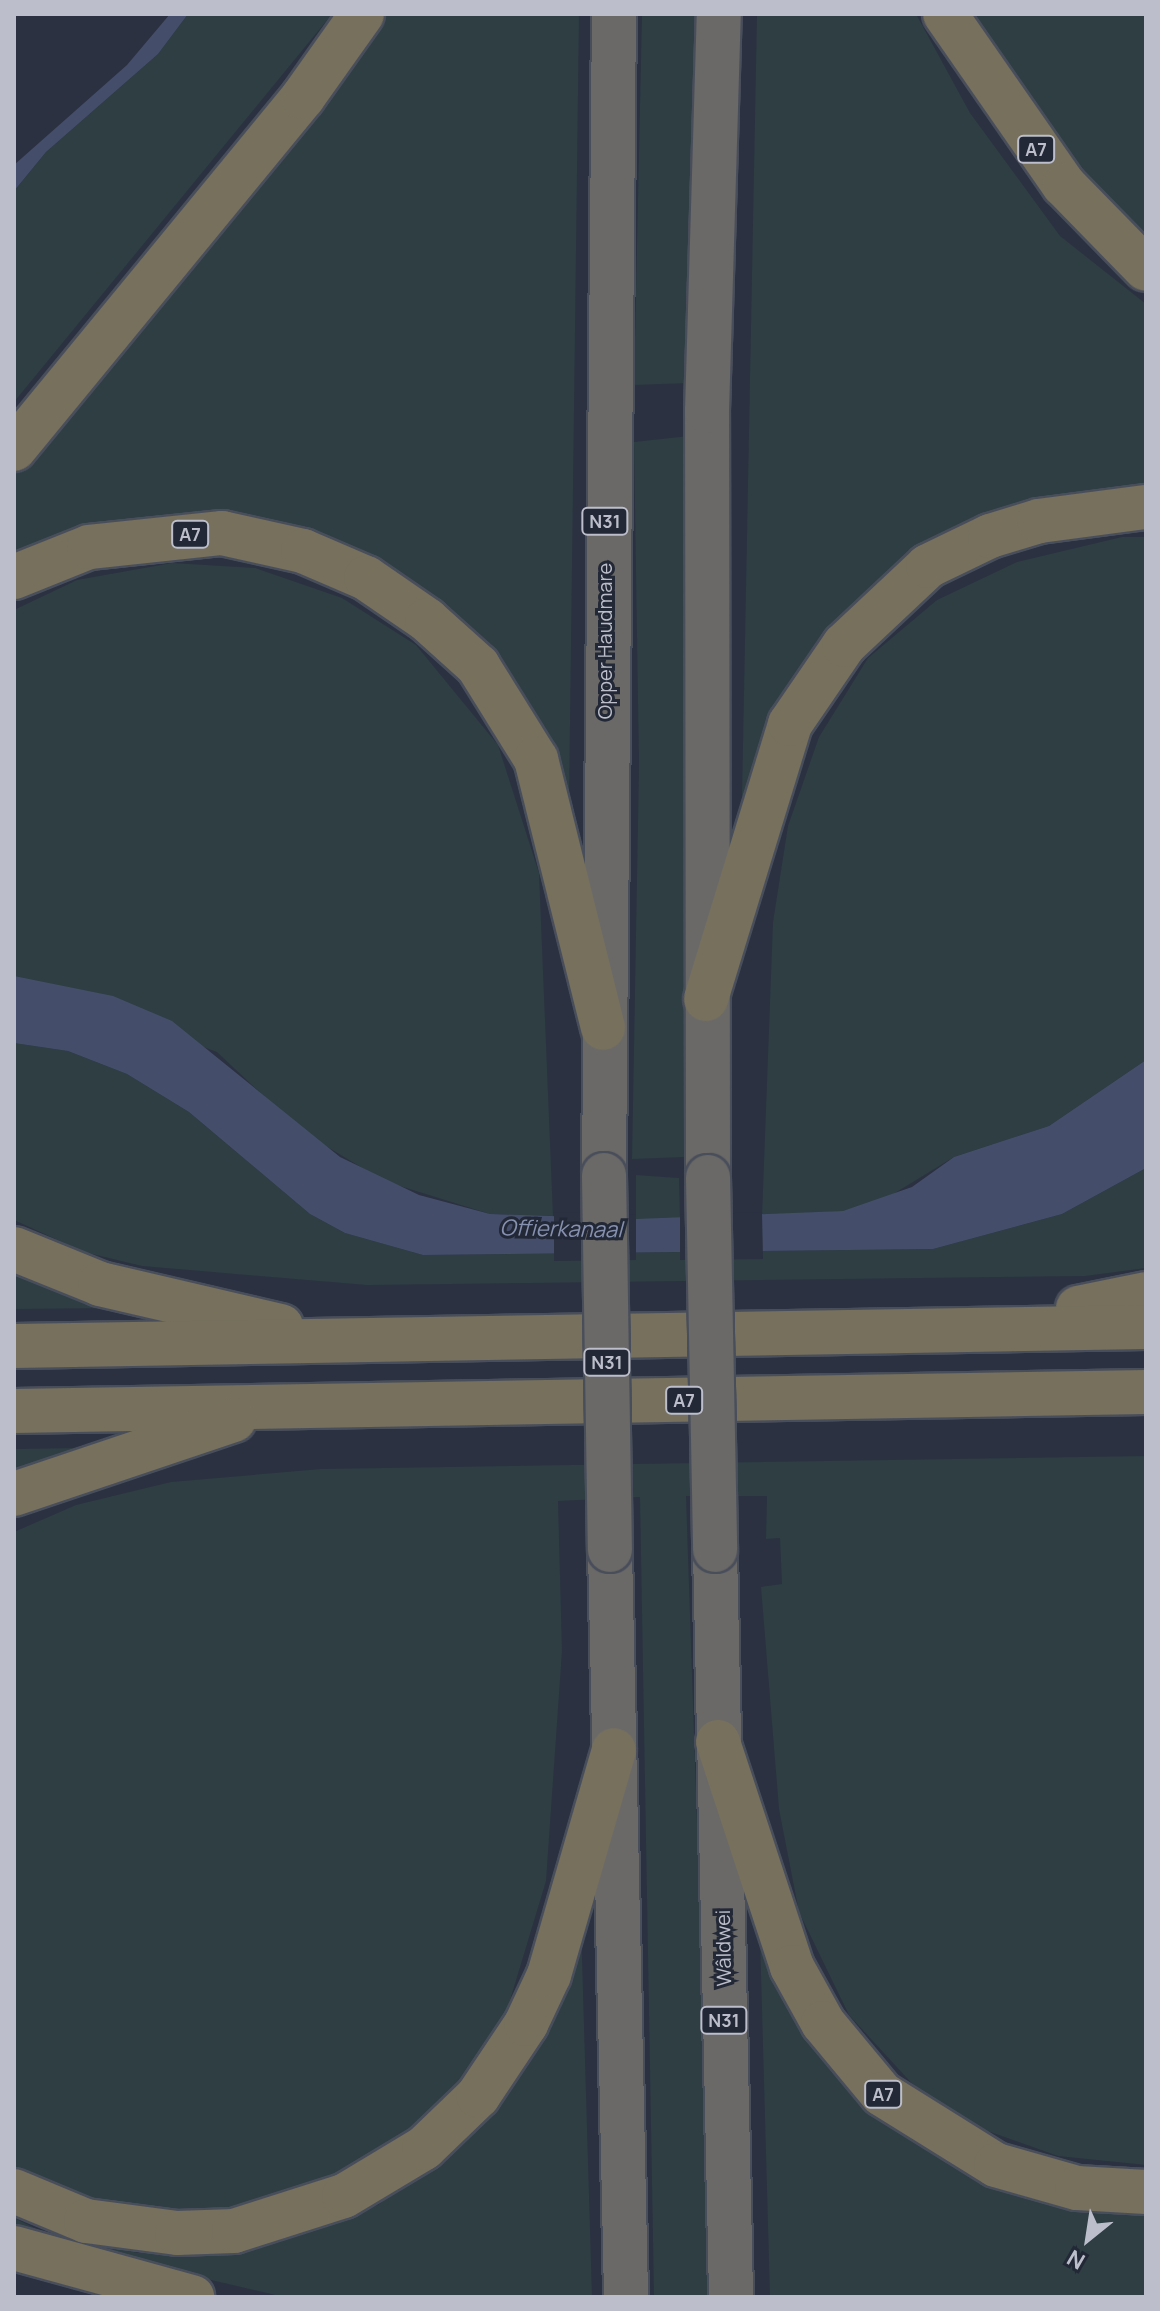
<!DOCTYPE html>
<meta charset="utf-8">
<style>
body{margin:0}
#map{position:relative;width:1160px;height:2311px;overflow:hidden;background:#2b3141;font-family:Manrope,sans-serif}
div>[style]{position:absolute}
.green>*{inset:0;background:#2e3e43}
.water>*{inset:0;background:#444e6a}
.pier>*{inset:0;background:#2b3141}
.roads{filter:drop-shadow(2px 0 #494e5b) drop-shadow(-2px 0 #494e5b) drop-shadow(0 2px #494e5b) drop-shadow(0 -2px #494e5b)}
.trunk>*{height:44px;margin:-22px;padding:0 22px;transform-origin:22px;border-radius:22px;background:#6a6967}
.motorway>*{height:44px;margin:-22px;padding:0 22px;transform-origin:22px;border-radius:22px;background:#76705d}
.bridges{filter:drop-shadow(2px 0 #494e5b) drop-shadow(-2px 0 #494e5b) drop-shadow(0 2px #494e5b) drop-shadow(0 -2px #494e5b)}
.trunk-bridge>*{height:44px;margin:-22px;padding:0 22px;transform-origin:22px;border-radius:22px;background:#6a6967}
span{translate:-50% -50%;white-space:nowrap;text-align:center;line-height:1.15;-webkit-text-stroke:6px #232837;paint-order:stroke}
.shield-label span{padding:2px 6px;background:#232837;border:2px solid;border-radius:6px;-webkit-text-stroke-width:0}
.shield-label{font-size:18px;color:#bcbfcb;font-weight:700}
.street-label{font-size:20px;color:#bcbfcb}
.water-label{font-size:22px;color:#8691af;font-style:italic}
.frame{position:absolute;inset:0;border:16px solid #bcbfcb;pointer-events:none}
.north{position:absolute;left:1048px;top:2199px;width:80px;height:80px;-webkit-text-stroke:6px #232837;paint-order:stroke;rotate:210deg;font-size:22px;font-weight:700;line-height:32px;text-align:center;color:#bcbfcb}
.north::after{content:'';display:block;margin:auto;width:28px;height:36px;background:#bcbfcb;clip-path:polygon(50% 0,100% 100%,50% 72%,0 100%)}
</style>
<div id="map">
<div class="green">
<i style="clip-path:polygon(188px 14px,332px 14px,14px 402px,14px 191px,46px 152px,158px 54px)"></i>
<i style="clip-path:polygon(377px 14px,579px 14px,569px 803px,543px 742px,317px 544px,14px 564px,14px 471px,331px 83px)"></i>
<i style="clip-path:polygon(642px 14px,696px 14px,690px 383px,634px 385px)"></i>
<i style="clip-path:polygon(757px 14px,916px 14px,970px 113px,1060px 236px,1146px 304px,1146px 494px,912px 559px,752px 793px,742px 796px)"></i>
<i style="clip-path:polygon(971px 14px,1146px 14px,1146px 240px,1021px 110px)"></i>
<i style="clip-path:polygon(689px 436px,685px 1157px,632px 1159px,639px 765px,634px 442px)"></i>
<i style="clip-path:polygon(1122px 537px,1146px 537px,1146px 1060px,1049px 1126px,954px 1157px,885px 1199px,843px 1211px,762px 1216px,773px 922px,788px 826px,819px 737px,868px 658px,937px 600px,1017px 562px)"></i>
<i style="clip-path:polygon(172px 563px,255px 568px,342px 598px,416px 645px,498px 745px,539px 873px,553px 1216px,490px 1214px,384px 1181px,301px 1131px,217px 1052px,14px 976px,14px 610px,77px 580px)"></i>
<i style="clip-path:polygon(14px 1043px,68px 1051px,127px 1074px,189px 1112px,310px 1214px,345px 1233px,423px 1255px,933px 1249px,1062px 1214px,1146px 1168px,1146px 1268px,1085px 1276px,367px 1285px,142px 1266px,84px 1252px,14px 1220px)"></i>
<i style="clip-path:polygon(636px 1175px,679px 1178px,680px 1219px,636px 1219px)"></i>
<i style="clip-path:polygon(14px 1266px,118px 1308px,14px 1309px)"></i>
<i style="clip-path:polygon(82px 1448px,14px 1479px,14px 1449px)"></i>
<i style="clip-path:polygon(1146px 1456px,1146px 2165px,1058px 2156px,979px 2128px,917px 2089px,849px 2015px,799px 1912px,779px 1809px,761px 1587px,782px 1584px,780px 1538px,766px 1539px,767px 1496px,686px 1496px,713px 2297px,654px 2297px,640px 1497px,558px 1501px,562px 1651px,546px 1881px,507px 2010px,484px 2053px,438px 2107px,370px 2162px,289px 2199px,209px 2215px,125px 2211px,14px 2174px,14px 1532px,76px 1505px,171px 1482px,321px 1469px)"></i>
<i style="clip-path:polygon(581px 1924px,592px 2297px,284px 2297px,14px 2234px,14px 2218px,43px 2232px,138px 2253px,243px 2252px,378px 2205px,464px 2138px)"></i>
<i style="clip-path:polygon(760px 1938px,852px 2082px,1146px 2205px,1146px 2297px,770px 2297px)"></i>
</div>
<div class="water">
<i style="clip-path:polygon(170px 14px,188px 14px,158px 54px,46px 152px,14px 191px,14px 165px,127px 65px)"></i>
<i style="clip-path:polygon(14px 976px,113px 996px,172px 1021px,340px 1157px,419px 1195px,490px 1214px,636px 1219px,843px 1211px,912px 1187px,954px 1157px,1049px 1126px,1146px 1060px,1146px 1168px,1062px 1214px,933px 1249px,423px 1255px,345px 1233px,310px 1214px,189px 1112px,127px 1074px,68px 1051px,14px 1043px)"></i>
</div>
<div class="pier">
<i style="clip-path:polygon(554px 1212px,636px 1215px,636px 1260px,554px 1261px)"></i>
<i style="clip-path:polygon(762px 1212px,763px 1259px,680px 1260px,680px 1215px)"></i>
</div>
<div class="roads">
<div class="trunk">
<i style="left:604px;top:1175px;width:1161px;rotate:-89.51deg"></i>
<i style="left:708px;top:1177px;width:766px;rotate:-90.07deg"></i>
<i style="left:707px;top:411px;width:397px;rotate:-88.3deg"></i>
<i style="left:610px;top:1550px;width:747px;rotate:88.77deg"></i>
<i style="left:715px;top:1550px;width:747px;rotate:88.77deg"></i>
</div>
<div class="motorway">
<i style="left:945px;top:14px;width:208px;rotate:55.2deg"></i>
<i style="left:1064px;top:185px;width:117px;rotate:45.7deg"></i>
<i style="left:14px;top:449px;width:455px;rotate:-50.6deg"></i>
<i style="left:303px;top:97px;width:102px;rotate:-54.6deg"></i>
<i style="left:14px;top:577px;width:81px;rotate:-21.8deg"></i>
<i style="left:89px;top:547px;width:134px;rotate:-6deg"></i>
<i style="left:222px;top:533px;width:83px;rotate:12.5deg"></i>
<i style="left:303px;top:551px;width:69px;rotate:23.2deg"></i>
<i style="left:366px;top:578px;width:74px;rotate:34.5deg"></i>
<i style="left:427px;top:620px;width:69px;rotate:42deg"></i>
<i style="left:478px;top:666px;width:110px;rotate:58.1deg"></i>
<i style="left:536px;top:759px;width:277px;rotate:76deg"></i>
<i style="left:706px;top:999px;width:288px;rotate:-73deg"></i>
<i style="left:790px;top:724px;width:96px;rotate:-55.6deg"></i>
<i style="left:844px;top:645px;width:115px;rotate:-43.2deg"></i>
<i style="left:928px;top:566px;width:69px;rotate:-25.8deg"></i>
<i style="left:990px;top:536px;width:51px;rotate:-17deg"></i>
<i style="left:1039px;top:521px;width:108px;rotate:-7.5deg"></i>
<i style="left:14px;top:1249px;width:93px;rotate:22.1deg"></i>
<i style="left:100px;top:1284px;width:186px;rotate:13.1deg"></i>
<i style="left:1078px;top:1308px;width:69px;rotate:-11.6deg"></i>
<i style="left:14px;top:1346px;width:1132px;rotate:-0.96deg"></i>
<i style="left:14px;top:1411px;width:1132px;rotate:-0.96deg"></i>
<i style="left:14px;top:1494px;width:232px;rotate:-18.6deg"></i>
<i style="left:718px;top:1742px;width:237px;rotate:71.8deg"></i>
<i style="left:792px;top:1967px;width:64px;rotate:61deg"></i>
<i style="left:823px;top:2023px;width:92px;rotate:50.3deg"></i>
<i style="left:882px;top:2094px;width:134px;rotate:31.9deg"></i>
<i style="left:996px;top:2165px;width:84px;rotate:15.9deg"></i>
<i style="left:1077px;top:2188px;width:69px;rotate:3.3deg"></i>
<i style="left:14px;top:2191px;width:78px;rotate:22.6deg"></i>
<i style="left:86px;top:2221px;width:92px;rotate:7.5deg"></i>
<i style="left:177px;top:2233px;width:57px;rotate:-2deg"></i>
<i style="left:234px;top:2231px;width:115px;rotate:-17.7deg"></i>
<i style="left:344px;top:2196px;width:93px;rotate:-31deg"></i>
<i style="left:424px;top:2148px;width:75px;rotate:-43.9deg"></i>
<i style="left:478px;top:2096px;width:87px;rotate:-56.3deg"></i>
<i style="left:526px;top:2024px;width:54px;rotate:-64.9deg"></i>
<i style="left:549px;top:1975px;width:234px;rotate:-73.9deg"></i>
<i style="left:14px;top:2248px;width:185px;rotate:15.4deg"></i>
</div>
</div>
<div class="bridges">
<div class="trunk-bridge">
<i style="left:604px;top:1175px;width:375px;rotate:89.1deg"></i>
<i style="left:708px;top:1177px;width:373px;rotate:88.9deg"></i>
</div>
</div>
<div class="shield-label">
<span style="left:1036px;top:149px">A7</span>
<span style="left:605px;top:521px">N31</span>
<span style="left:190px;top:534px">A7</span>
<span style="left:607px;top:1362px">N31</span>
<span style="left:684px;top:1400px">A7</span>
<span style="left:724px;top:2020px">N31</span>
<span style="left:883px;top:2094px">A7</span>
</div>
<div class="street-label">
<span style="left:604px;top:641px;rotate:-90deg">Opper Haudmare</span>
<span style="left:723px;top:1948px;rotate:-91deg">Wâldwei</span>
</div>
<div class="water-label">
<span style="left:561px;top:1229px;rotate:1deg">Offierkanaal</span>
</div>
<div class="frame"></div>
<div class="north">N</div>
</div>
